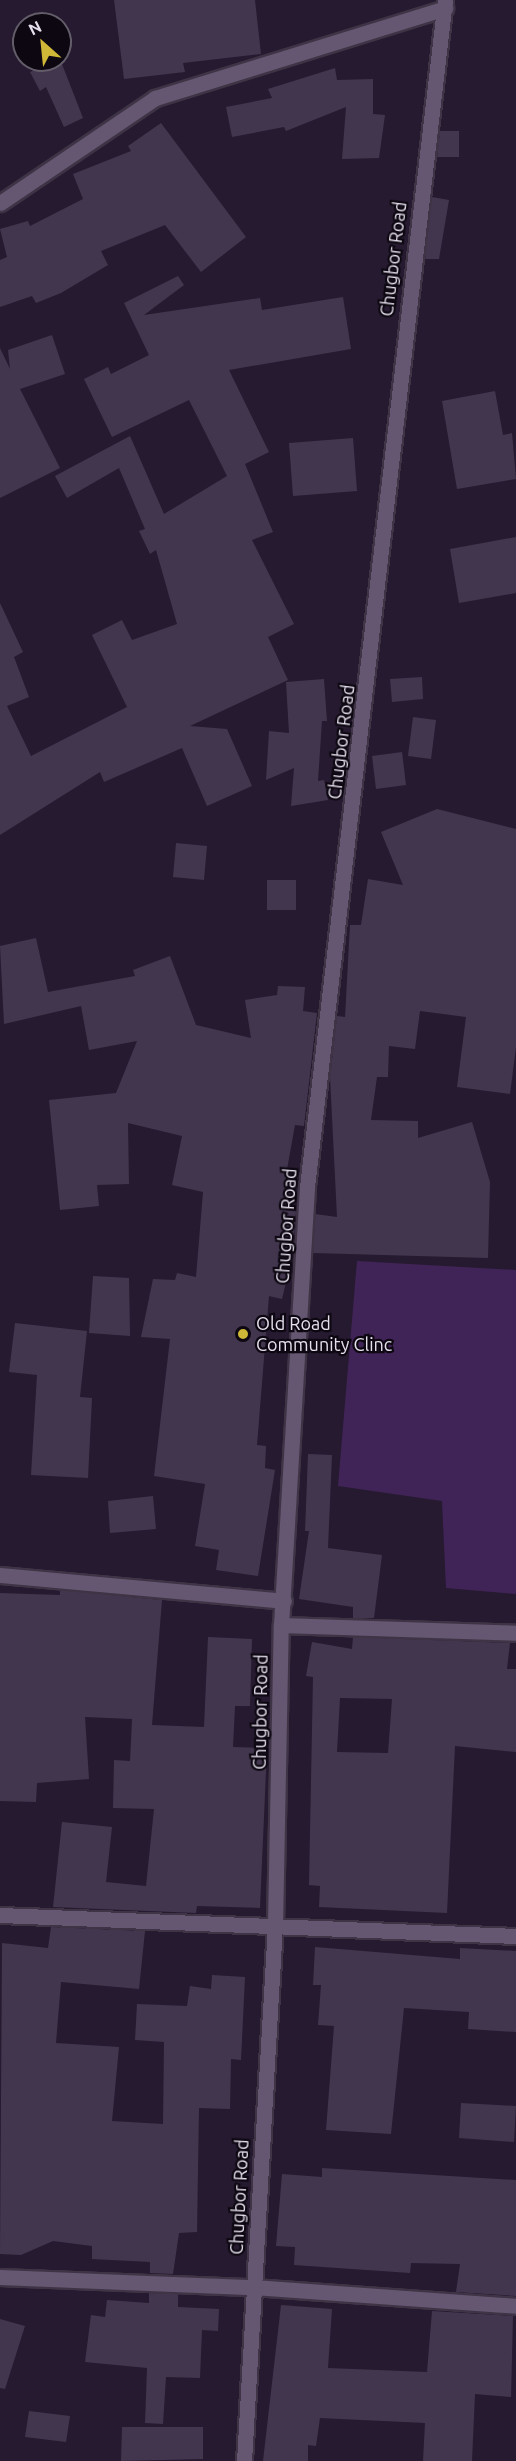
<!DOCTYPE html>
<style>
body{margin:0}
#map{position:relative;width:516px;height:2461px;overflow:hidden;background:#261a30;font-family:Ubuntu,sans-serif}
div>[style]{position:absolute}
.green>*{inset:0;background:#412457}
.building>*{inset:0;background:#42364e}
.roads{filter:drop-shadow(2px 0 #3e3446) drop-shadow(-2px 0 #3e3446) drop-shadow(0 2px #3e3446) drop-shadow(0 -2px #3e3446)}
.minor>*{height:15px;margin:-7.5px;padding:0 7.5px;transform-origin:7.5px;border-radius:7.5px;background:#655771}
.dots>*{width:16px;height:16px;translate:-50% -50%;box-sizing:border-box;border:3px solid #0c0710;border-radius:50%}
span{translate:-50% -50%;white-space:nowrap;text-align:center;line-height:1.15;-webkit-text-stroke:4.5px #0c0710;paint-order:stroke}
.street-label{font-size:18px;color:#e6dfee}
.poi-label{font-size:18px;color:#e6dfee}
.left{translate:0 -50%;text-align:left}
.north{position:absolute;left:12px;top:12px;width:60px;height:60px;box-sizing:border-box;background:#0c0710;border:2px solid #635d69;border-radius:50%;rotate:333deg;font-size:16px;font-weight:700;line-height:24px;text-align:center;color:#e6dfee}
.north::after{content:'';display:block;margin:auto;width:21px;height:27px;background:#cfb837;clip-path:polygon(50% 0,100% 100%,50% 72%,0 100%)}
</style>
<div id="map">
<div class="green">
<i style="clip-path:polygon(357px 1261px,516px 1270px,516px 1594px,446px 1588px,442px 1501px,338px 1486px)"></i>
</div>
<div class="building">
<i style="clip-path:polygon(114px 0,255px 0,261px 54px,183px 63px,185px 72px,124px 79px)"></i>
<i style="clip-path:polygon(60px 59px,83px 118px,64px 127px,46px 87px,40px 91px,30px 72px)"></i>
<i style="clip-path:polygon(335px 68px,337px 80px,373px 79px,373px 114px,385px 115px,379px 158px,342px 159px,346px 107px,286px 131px,284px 127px,232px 137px,226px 107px,272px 98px,268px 89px)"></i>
<i style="clip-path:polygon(161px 123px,246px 237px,201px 272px,165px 225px,101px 251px,108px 265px,61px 293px,36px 303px,32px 296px,0 307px,0 260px,7px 257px,0 229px,28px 221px,30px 226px,83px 199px,73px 174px,131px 151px,128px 146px)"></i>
<i style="clip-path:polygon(440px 131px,459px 131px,459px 157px,437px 157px)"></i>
<i style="clip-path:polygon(432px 197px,449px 200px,439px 259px,425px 259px)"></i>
<i style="clip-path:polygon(178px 276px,184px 285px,144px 315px,260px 298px,262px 310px,343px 297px,351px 349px,229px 370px,269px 452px,245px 464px,273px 532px,252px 540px,294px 624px,268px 637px,288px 680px,190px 726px,227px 729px,252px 786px,207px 806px,182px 748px,104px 782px,100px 772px,0 835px,0 603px,23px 652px,14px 657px,29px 697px,7px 706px,31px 756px,127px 707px,92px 635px,122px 620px,132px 640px,177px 624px,156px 550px,150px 554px,139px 531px,145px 529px,119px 468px,67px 498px,55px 476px,130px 436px,164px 514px,227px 476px,189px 400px,112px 437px,84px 379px,108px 367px,111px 374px,149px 355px,124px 303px)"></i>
<i style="clip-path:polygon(52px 335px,65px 374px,20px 389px,60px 468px,0 498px,0 348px,10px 369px,8px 350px)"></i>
<i style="clip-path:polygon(495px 391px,503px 435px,512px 433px,516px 479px,457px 489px,442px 401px)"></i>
<i style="clip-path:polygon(353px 438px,357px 491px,293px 496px,289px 443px)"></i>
<i style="clip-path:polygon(516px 537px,516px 593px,459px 603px,450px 549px)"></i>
<i style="clip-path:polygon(422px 677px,423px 699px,392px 702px,390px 679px)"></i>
<i style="clip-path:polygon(324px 679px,327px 721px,322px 721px,318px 781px,324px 780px,328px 800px,291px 806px,294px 768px,266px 780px,269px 731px,289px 733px,286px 682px)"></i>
<i style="clip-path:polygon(413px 717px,436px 720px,431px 759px,408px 756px)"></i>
<i style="clip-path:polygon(402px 752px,406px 785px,376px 789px,372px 756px)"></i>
<i style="clip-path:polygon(437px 809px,516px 829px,516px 1047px,510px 1094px,457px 1087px,466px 1017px,420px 1011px,415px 1049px,389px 1046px,388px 1077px,377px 1077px,371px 1120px,418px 1121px,418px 1138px,472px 1122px,490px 1182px,488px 1258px,313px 1253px,315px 1214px,337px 1217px,330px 1077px,337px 1016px,345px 1017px,350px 925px,361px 925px,368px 879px,403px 885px,381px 832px)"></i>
<i style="clip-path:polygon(176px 843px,207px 846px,204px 880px,173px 877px)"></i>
<i style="clip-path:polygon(267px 880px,296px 880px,296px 910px,267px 910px)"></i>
<i style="clip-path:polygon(36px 938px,48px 992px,135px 976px,133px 970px,170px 956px,196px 1025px,251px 1038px,245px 1000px,277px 995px,278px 986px,305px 987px,303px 1011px,317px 1013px,304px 1126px,295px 1125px,286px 1175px,294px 1176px,286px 1210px,296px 1211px,293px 1253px,282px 1299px,269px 1296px,257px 1445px,266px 1446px,265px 1468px,275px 1470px,258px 1576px,216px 1570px,219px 1550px,195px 1546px,205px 1484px,154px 1476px,170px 1339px,141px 1337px,153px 1279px,175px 1280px,177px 1273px,196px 1277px,203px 1192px,172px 1185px,182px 1136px,128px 1123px,129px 1184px,97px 1185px,99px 1206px,60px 1210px,49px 1100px,116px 1093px,137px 1041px,89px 1050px,81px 1006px,4px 1024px,0 946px)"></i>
<i style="clip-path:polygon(93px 1276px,129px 1278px,130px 1336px,89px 1333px)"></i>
<i style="clip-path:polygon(15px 1323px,87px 1331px,80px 1397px,92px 1398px,88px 1478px,31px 1475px,37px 1375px,9px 1372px)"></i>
<i style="clip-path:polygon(308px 1454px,332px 1455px,328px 1548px,382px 1555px,374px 1618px,353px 1618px,353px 1607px,299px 1599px,309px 1531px,305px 1531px)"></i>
<i style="clip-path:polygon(153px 1496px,156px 1529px,110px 1533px,108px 1501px)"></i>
<i style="clip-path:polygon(60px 1590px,162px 1600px,152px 1725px,204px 1727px,208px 1637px,252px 1639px,250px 1706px,235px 1706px,233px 1747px,267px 1748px,260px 1908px,197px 1906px,196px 1913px,53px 1907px,62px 1822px,112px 1827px,106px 1882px,146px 1886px,154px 1809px,113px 1808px,114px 1760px,130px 1761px,132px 1719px,85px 1717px,89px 1779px,37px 1783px,36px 1802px,0 1801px,0 1593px,60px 1595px)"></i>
<i style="clip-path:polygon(evenodd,353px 1637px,510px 1643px,507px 1669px,516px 1669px,516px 1752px,455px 1746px,447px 1913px,319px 1907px,320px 1886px,309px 1885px,313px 1677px,306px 1676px,312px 1642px,352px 1649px,353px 1637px,340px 1698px,392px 1699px,388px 1753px,337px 1752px,340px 1698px)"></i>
<i style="clip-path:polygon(51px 1927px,145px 1931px,139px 1989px,61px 1982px,56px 2043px,119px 2047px,112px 2121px,163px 2124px,164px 2042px,135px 2040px,137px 2004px,187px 2006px,190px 1986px,211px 1989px,212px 1975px,245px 1977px,241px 2060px,231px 2059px,230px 2109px,199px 2108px,197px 2232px,179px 2233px,173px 2274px,150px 2273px,150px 2262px,92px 2259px,92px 2246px,53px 2241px,21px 2255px,0 2254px,2px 1943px,48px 1948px)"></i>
<i style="clip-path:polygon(315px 1947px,460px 1959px,460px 1948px,516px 1951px,516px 2032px,468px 2029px,469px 2012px,404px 2008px,391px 2134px,326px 2130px,334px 2026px,318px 2025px,321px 1985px,313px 1985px)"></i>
<i style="clip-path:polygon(461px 2103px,516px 2106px,514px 2142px,459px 2138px)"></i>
<i style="clip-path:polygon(322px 2168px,516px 2180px,516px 2296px,456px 2292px,460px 2264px,411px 2263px,410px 2273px,294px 2265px,295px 2247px,276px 2246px,282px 2174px,322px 2177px)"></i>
<i style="clip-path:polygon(149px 2293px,178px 2294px,178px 2307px,219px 2309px,218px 2331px,202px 2330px,200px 2378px,166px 2377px,163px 2424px,145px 2423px,147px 2368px,85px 2362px,91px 2315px,105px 2317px,107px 2300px,149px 2303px)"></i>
<i style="clip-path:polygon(281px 2305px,332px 2309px,328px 2368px,427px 2372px,432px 2311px,513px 2316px,511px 2397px,475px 2394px,472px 2461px,423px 2461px,425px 2423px,320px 2418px,316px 2446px,308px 2445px,308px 2461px,263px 2461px)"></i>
<i style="clip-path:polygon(0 2319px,25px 2326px,5px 2389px,0 2388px)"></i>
<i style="clip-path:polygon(29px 2411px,70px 2416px,66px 2442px,25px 2437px)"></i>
<i style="clip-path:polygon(122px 2427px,203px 2427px,203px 2459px,121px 2461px)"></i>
</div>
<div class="roads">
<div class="minor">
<i style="left:0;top:203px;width:187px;rotate:-34.1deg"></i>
<i style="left:155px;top:98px;width:304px;rotate:-17.2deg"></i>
<i style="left:0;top:1575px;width:285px;rotate:5.2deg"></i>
<i style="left:281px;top:1625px;width:235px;rotate:1.9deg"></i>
<i style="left:0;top:1915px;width:516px;rotate:2.33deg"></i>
<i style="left:0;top:2277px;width:253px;rotate:2.3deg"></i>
<i style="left:253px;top:2287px;width:264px;rotate:4.1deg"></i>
<i style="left:244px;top:2461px;width:537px;rotate:-86.69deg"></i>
<i style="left:275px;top:1925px;width:300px;rotate:-88.9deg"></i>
<i style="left:281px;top:1625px;width:439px;rotate:-86.6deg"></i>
<i style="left:307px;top:1187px;width:1195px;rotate:-83.37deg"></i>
</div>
</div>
<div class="dots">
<i style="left:243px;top:1334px;background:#cfb837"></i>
</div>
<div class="street-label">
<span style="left:393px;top:259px;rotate:-83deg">Chugbor Road</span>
<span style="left:341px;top:742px;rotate:-83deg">Chugbor Road</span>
<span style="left:286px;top:1226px;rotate:-86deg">Chugbor Road</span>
<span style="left:260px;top:1712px;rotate:-89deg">Chugbor Road</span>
<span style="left:239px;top:2197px;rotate:-87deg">Chugbor Road</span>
</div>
<div class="poi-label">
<span class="left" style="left:256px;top:1334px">Old Road<br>Community Clinc</span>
</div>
<div class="north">N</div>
</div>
